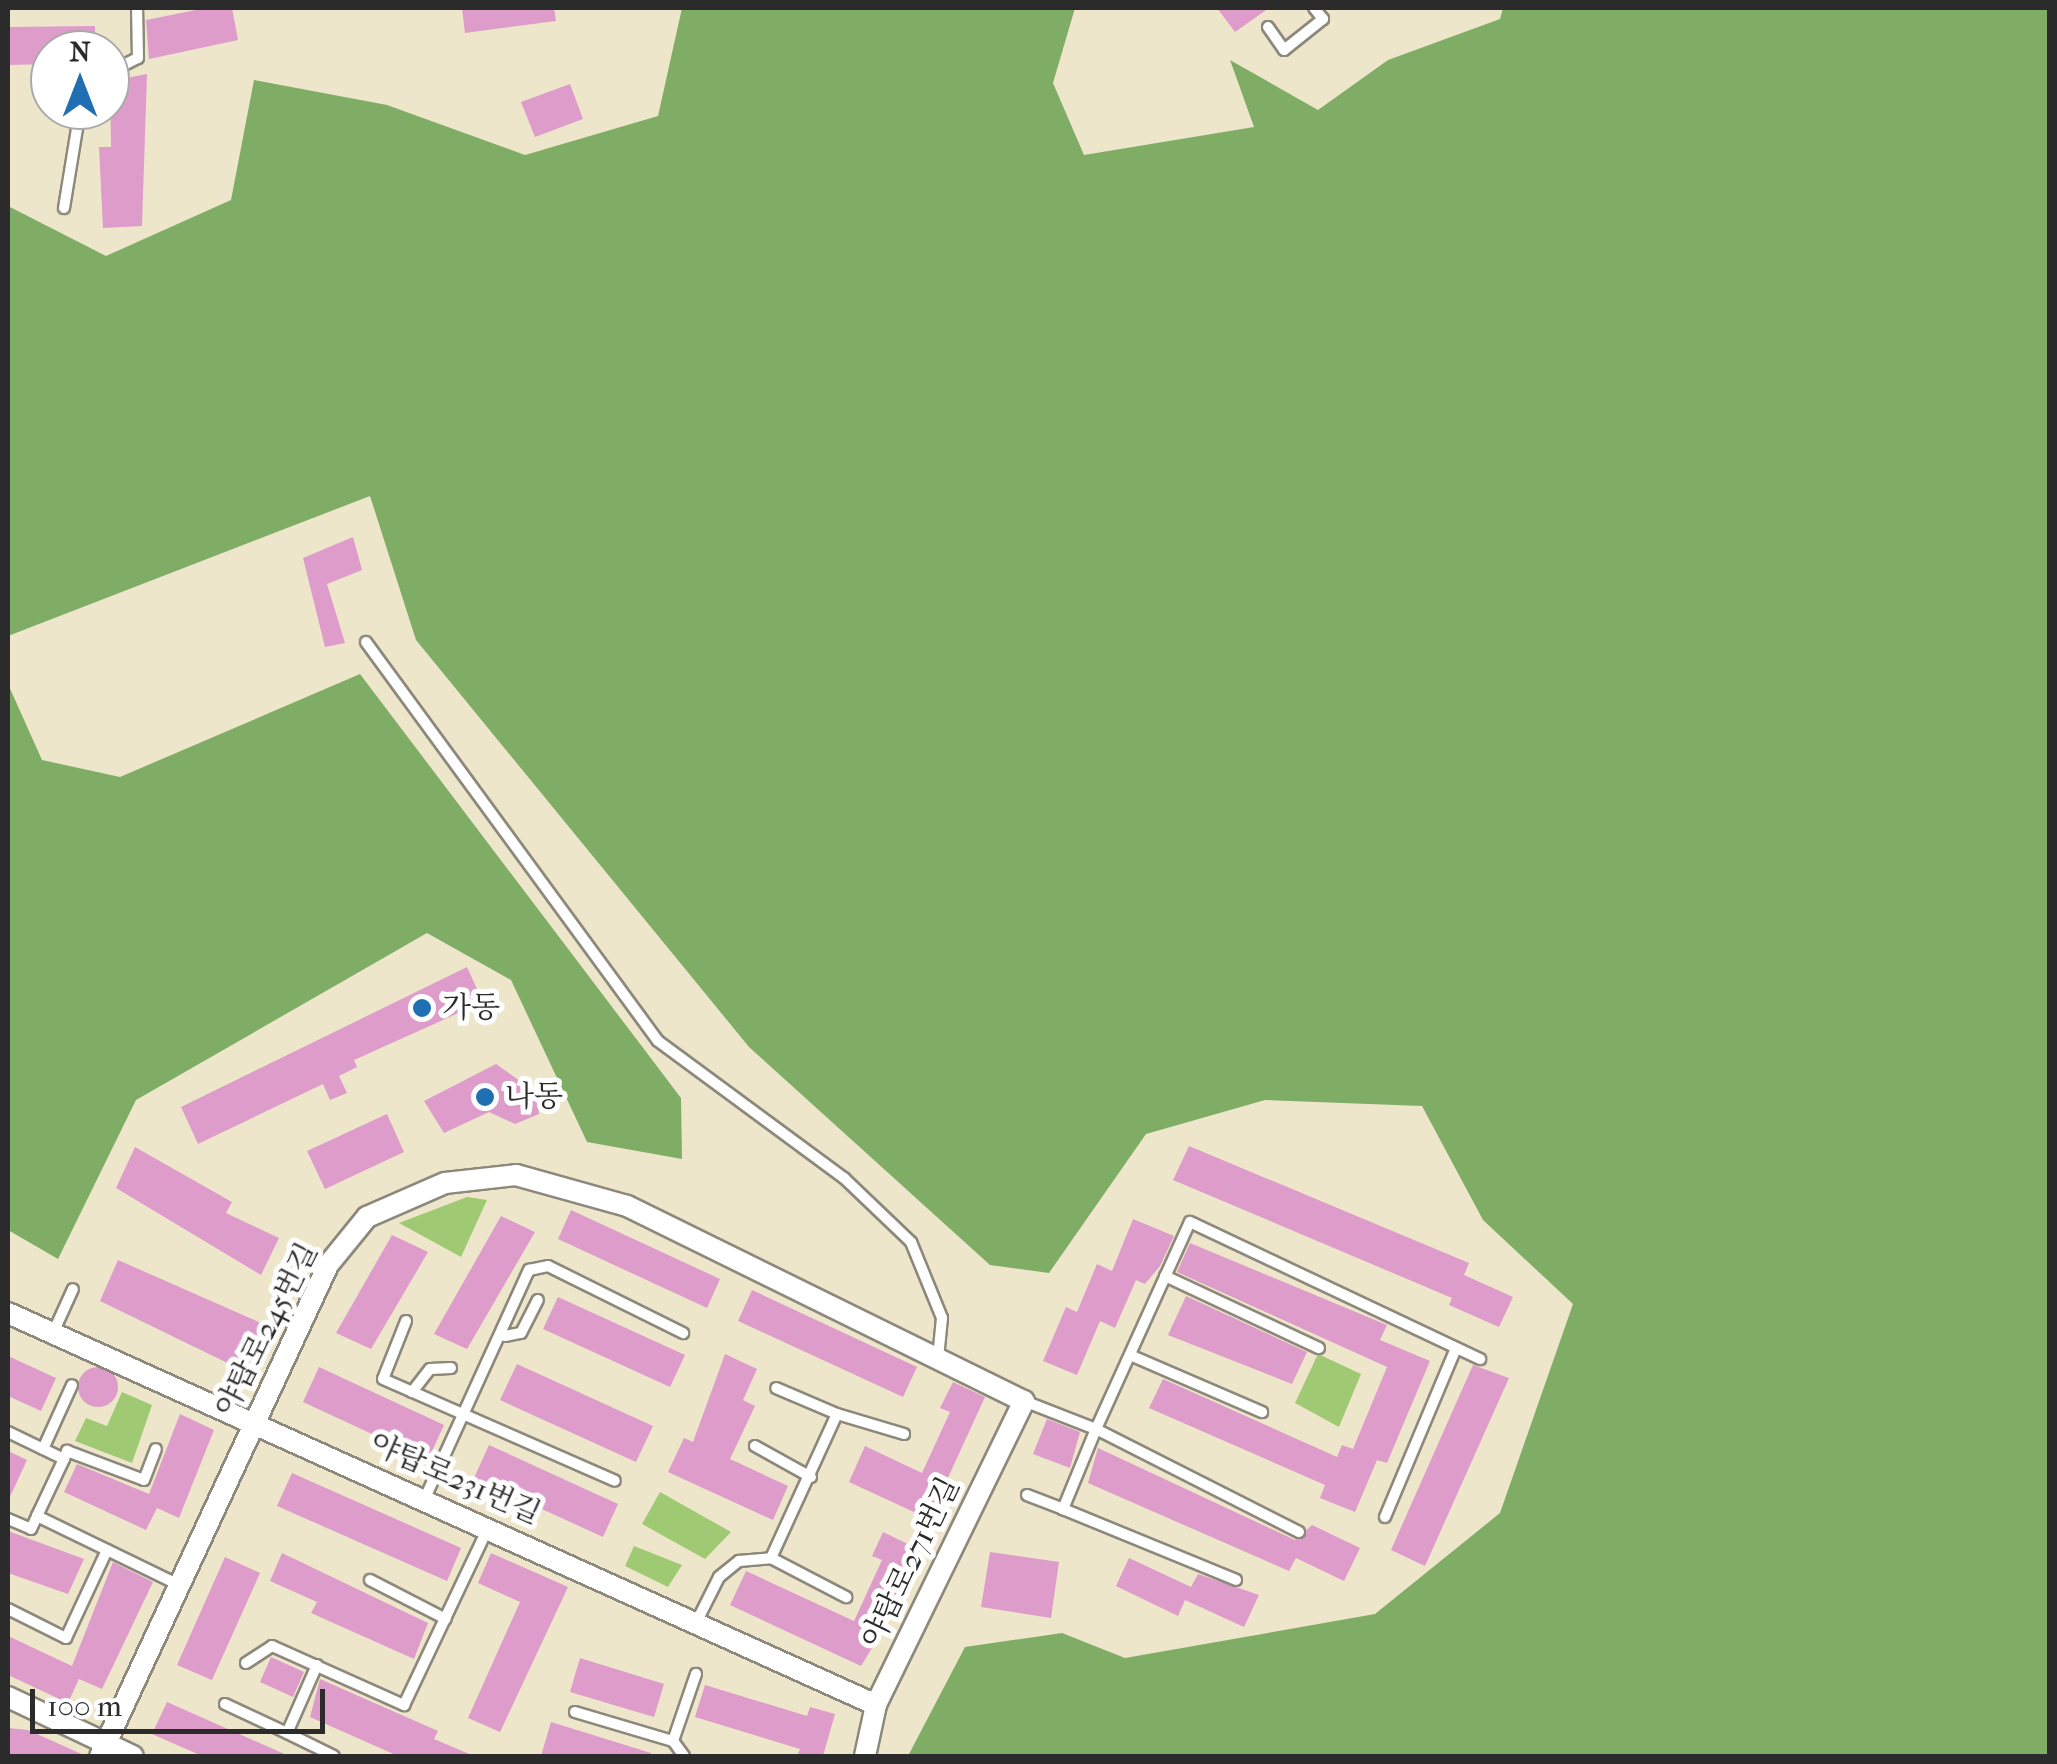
<!DOCTYPE html>
<meta charset="utf-8">
<style>
body{margin:0}
#map{position:relative;width:2057px;height:1764px;overflow:hidden;background:#eee6cb;font-family:"IM FELL French Canon","Noto Serif KR",serif}
div>[style]{position:absolute}
.green>*{inset:0;background:#a0c974}
.forest>*{inset:0;background:#80ad66}
.building>*{inset:0;background:#dd9cca}
.round{border-radius:50%}
.roads{filter:drop-shadow(2px 0 #8c887b) drop-shadow(-2px 0 #8c887b) drop-shadow(0 2px #8c887b) drop-shadow(0 -2px #8c887b)}
.lane>*{height:10px;margin:-5px;padding:0 5px;transform-origin:5px;border-radius:5px;background:#fff}
.street>*{height:20px;margin:-10px;padding:0 10px;transform-origin:10px;border-radius:10px;background:#fff}
.dots>*{width:28px;height:28px;translate:-50% -50%;box-sizing:border-box;border:5px solid #fff;border-radius:50%}
span{translate:-50% -50%;white-space:nowrap;text-align:center;line-height:1.15;-webkit-text-stroke:10px #fff;paint-order:stroke}
.poi-label{font-size:30px;color:#2b2b2b}
.left{translate:0 -50%;text-align:left}
.street-label{font-size:30px;color:#2b2b2b}
.frame{position:absolute;inset:0;border:10px solid #2b2b2b;pointer-events:none}
.north{position:absolute;left:30px;top:30px;width:100px;height:100px;box-sizing:border-box;background:#fff;border:2px solid #aaa;border-radius:50%;rotate:0deg;font-size:28px;font-weight:700;line-height:40px;text-align:center;color:#2b2b2b}
.north::after{content:'';display:block;margin:auto;width:35px;height:45px;background:#1f6fb2;clip-path:polygon(50% 0,100% 100%,50% 72%,0 100%)}
.scale{position:absolute;left:30px;top:1689px;width:295px;height:45px;box-sizing:border-box;border:5px solid #2b2b2b;border-top:0;padding-left:12px;font-size:30px;line-height:35px;white-space:nowrap;color:#2b2b2b;-webkit-text-stroke:8px #fff;paint-order:stroke}
</style>
<div id="map">
<div class="green">
<i style="clip-path:polygon(467px 1197px,487px 1200px,461px 1257px,399px 1223px)"></i>
<i style="clip-path:polygon(1318px 1354px,1361px 1374px,1339px 1427px,1295px 1403px)"></i>
<i style="clip-path:polygon(122px 1392px,152px 1405px,132px 1463px,75px 1441px,86px 1418px,107px 1426px)"></i>
<i style="clip-path:polygon(660px 1492px,731px 1532px,705px 1559px,642px 1524px)"></i>
<i style="clip-path:polygon(634px 1546px,682px 1565px,668px 1587px,625px 1566px)"></i>
</div>
<div class="forest">
<i style="clip-path:polygon(682px 8px,1075px 8px,1053px 83px,1084px 155px,1254px 127px,1230px 60px,1318px 110px,1388px 60px,1500px 19px,1503px 8px,2049px 8px,2049px 1756px,908px 1756px,965px 1647px,1062px 1633px,1125px 1658px,1375px 1614px,1500px 1513px,1573px 1304px,1483px 1220px,1422px 1106px,1265px 1100px,1146px 1134px,1049px 1273px,990px 1265px,749px 1047px,416px 640px,370px 496px,8px 636px,8px 206px,106px 256px,231px 200px,254px 80px,387px 105px,525px 155px,658px 116px)"></i>
<i style="clip-path:polygon(360px 674px,681px 1098px,682px 1159px,587px 1142px,511px 980px,427px 933px,136px 1100px,58px 1259px,8px 1230px,8px 684px,42px 760px,120px 777px)"></i>
</div>
<div class="building">
<i style="clip-path:polygon(206px 8px,232px 8px,238px 40px,149px 59px,146px 20px)"></i>
<i style="clip-path:polygon(462px 8px,554px 8px,556px 21px,465px 33px)"></i>
<i style="clip-path:polygon(1217px 8px,1269px 8px,1235px 32px)"></i>
<i style="clip-path:polygon(95px 26px,95px 50px,50px 50px,50px 64px,8px 65px,8px 27px)"></i>
<i style="clip-path:polygon(147px 74px,142px 226px,103px 228px,99px 147px,111px 147px,110px 81px)"></i>
<i style="clip-path:polygon(570px 84px,583px 119px,535px 137px,521px 102px)"></i>
<i style="clip-path:polygon(353px 537px,362px 570px,327px 584px,345px 643px,325px 647px,303px 558px)"></i>
<i style="clip-path:polygon(467px 967px,483px 1002px,354px 1060px,357px 1067px,339px 1076px,347px 1093px,330px 1100px,323px 1084px,198px 1144px,181px 1107px)"></i>
<i style="clip-path:polygon(496px 1064px,537px 1093px,539px 1114px,515px 1124px,489px 1112px,444px 1133px,424px 1101px)"></i>
<i style="clip-path:polygon(387px 1114px,404px 1152px,325px 1189px,307px 1151px)"></i>
<i style="clip-path:polygon(1189px 1146px,1469px 1263px,1464px 1275px,1513px 1297px,1499px 1327px,1449px 1305px,1452px 1298px,1173px 1180px)"></i>
<i style="clip-path:polygon(135px 1147px,232px 1202px,226px 1213px,279px 1238px,261px 1275px,116px 1188px)"></i>
<i style="clip-path:polygon(571px 1210px,720px 1279px,707px 1308px,558px 1239px)"></i>
<i style="clip-path:polygon(501px 1216px,535px 1232px,467px 1349px,434px 1334px)"></i>
<i style="clip-path:polygon(1133px 1219px,1174px 1236px,1160px 1266px,1145px 1284px,1136px 1280px,1115px 1328px,1100px 1321px,1077px 1375px,1043px 1361px,1066px 1307px,1077px 1312px,1097px 1264px,1112px 1271px)"></i>
<i style="clip-path:polygon(392px 1235px,428px 1252px,371px 1349px,336px 1333px)"></i>
<i style="clip-path:polygon(1190px 1243px,1387px 1325px,1380px 1340px,1430px 1361px,1387px 1463px,1377px 1460px,1355px 1512px,1320px 1498px,1325px 1485px,1149px 1408px,1163px 1379px,1337px 1457px,1342px 1445px,1353px 1449px,1387px 1367px,1177px 1272px)"></i>
<i style="clip-path:polygon(118px 1260px,270px 1327px,244px 1371px,100px 1301px)"></i>
<i style="clip-path:polygon(752px 1290px,917px 1367px,903px 1397px,738px 1321px)"></i>
<i style="clip-path:polygon(1186px 1296px,1307px 1352px,1292px 1384px,1168px 1335px)"></i>
<i style="clip-path:polygon(558px 1297px,685px 1355px,670px 1387px,543px 1329px)"></i>
<i style="clip-path:polygon(725px 1354px,757px 1369px,743px 1400px,755px 1406px,730px 1459px,788px 1486px,773px 1520px,668px 1472px,684px 1438px,693px 1442px)"></i>
<i style="clip-path:polygon(8px 1356px,56px 1378px,41px 1411px,8px 1396px)"></i>
<i style="clip-path:polygon(517px 1364px,653px 1426px,636px 1462px,500px 1400px)"></i>
<i style="clip-path:polygon(1473px 1365px,1509px 1378px,1425px 1566px,1391px 1550px)"></i>
<i style="clip-path:polygon(319px 1367px,444px 1425px,428px 1460px,303px 1402px)"></i>
<i class="round" style="left:78px;top:1367px;width:40px;height:40px"></i>
<i style="clip-path:polygon(953px 1382px,985px 1397px,929px 1519px,849px 1482px,865px 1446px,922px 1473px,950px 1412px,940px 1408px)"></i>
<i style="clip-path:polygon(180px 1414px,214px 1430px,179px 1518px,157px 1508px,146px 1530px,64px 1492px,77px 1464px,149px 1494px)"></i>
<i style="clip-path:polygon(1047px 1419px,1080px 1432px,1070px 1468px,1033px 1454px)"></i>
<i style="clip-path:polygon(489px 1445px,618px 1504px,603px 1537px,474px 1478px)"></i>
<i style="clip-path:polygon(1098px 1448px,1295px 1540px,1312px 1525px,1360px 1548px,1344px 1581px,1296px 1558px,1289px 1571px,1088px 1483px)"></i>
<i style="clip-path:polygon(8px 1451px,27px 1460px,8px 1501px)"></i>
<i style="clip-path:polygon(292px 1473px,461px 1548px,447px 1581px,277px 1506px)"></i>
<i style="clip-path:polygon(8px 1531px,84px 1559px,68px 1594px,8px 1573px)"></i>
<i style="clip-path:polygon(883px 1532px,916px 1548px,903px 1577px,913px 1581px,861px 1666px,730px 1605px,746px 1571px,854px 1621px,882px 1560px,872px 1556px)"></i>
<i style="clip-path:polygon(990px 1552px,1059px 1562px,1051px 1618px,981px 1607px)"></i>
<i style="clip-path:polygon(282px 1553px,428px 1623px,414px 1659px,311px 1613px,317px 1602px,270px 1581px)"></i>
<i style="clip-path:polygon(491px 1553px,568px 1587px,500px 1732px,468px 1718px,520px 1602px,478px 1583px)"></i>
<i style="clip-path:polygon(225px 1557px,260px 1573px,212px 1680px,177px 1665px)"></i>
<i style="clip-path:polygon(1129px 1558px,1191px 1587px,1198px 1574px,1259px 1595px,1244px 1627px,1185px 1600px,1178px 1616px,1116px 1586px)"></i>
<i style="clip-path:polygon(113px 1562px,153px 1582px,102px 1689px,79px 1679px,68px 1703px,8px 1675px,8px 1636px,72px 1666px)"></i>
<i style="clip-path:polygon(271px 1657px,304px 1672px,293px 1697px,260px 1682px)"></i>
<i style="clip-path:polygon(580px 1658px,664px 1684px,654px 1717px,570px 1692px)"></i>
<i style="clip-path:polygon(320px 1679px,438px 1731px,434px 1739px,474px 1756px,398px 1756px,310px 1717px)"></i>
<i style="clip-path:polygon(705px 1685px,807px 1716px,810px 1707px,835px 1714px,823px 1756px,797px 1756px,800px 1749px,695px 1717px)"></i>
<i style="clip-path:polygon(167px 1702px,289px 1756px,202px 1756px,152px 1734px)"></i>
<i style="clip-path:polygon(551px 1722px,651px 1753px,650px 1756px,541px 1756px)"></i>
<i style="clip-path:polygon(8px 1728px,28px 1730px,86px 1756px,8px 1756px)"></i>
</div>
<div class="roads">
<div class="lane">
<i style="left:1268px;top:27px;width:28px;rotate:55deg"></i>
<i style="left:1284px;top:50px;width:50px;rotate:-38.5deg"></i>
<i style="left:1323px;top:19px;width:14px;rotate:-129deg"></i>
<i style="left:110px;top:72px;width:31px;rotate:-27deg"></i>
<i style="left:138px;top:58px;width:50px;rotate:-91.1deg"></i>
<i style="left:64px;top:208px;width:99px;rotate:-80.7deg"></i>
<i style="left:366px;top:642px;width:494px;rotate:53.8deg"></i>
<i style="left:658px;top:1041px;width:231px;rotate:36.4deg"></i>
<i style="left:844px;top:1178px;width:93px;rotate:43.7deg"></i>
<i style="left:911px;top:1242px;width:82px;rotate:67.8deg"></i>
<i style="left:942px;top:1318px;width:40px;rotate:95.7deg"></i>
<i style="left:1165px;top:1276px;width:170px;rotate:25.1deg"></i>
<i style="left:406px;top:1321px;width:62px;rotate:111.6deg"></i>
<i style="left:383px;top:1379px;width:253px;rotate:23.7deg"></i>
<i style="left:53px;top:1333px;width:48px;rotate:-65.6deg"></i>
<i style="left:505px;top:1336px;width:16px;rotate:-11deg"></i>
<i style="left:521px;top:1333px;width:37px;rotate:-63deg"></i>
<i style="left:1130px;top:1355px;width:144px;rotate:23.4deg"></i>
<i style="left:412px;top:1392px;width:29px;rotate:-52deg"></i>
<i style="left:430px;top:1369px;width:21px;rotate:-3deg"></i>
<i style="left:1024px;top:1401px;width:77px;rotate:21.3deg"></i>
<i style="left:1096px;top:1429px;width:87px;rotate:112.4deg"></i>
<i style="left:1063px;top:1509px;width:187px;rotate:22.3deg"></i>
<i style="left:837px;top:1414px;width:70px;rotate:16.6deg"></i>
<i style="left:8px;top:1432px;width:62px;rotate:25.7deg"></i>
<i style="left:64px;top:1459px;width:63px;rotate:115.3deg"></i>
<i style="left:37px;top:1516px;width:158px;rotate:25.9deg"></i>
<i style="left:755px;top:1446px;width:64px;rotate:29deg"></i>
<i style="left:43px;top:1449px;width:70px;rotate:-65.6deg"></i>
<i style="left:64px;top:1459px;width:9px;rotate:-69deg"></i>
<i style="left:67px;top:1451px;width:82px;rotate:20.6deg"></i>
<i style="left:144px;top:1480px;width:33px;rotate:-69deg"></i>
<i style="left:1027px;top:1495px;width:39px;rotate:21deg"></i>
<i style="left:425px;top:1498px;width:251px;rotate:-65.5deg"></i>
<i style="left:529px;top:1270px;width:19px;rotate:-12deg"></i>
<i style="left:548px;top:1266px;width:151px;rotate:26.4deg"></i>
<i style="left:1385px;top:1517px;width:183px;rotate:-67.2deg"></i>
<i style="left:8px;top:1519px;width:25px;rotate:23deg"></i>
<i style="left:31px;top:1529px;width:14px;rotate:-65deg"></i>
<i style="left:1299px;top:1532px;width:228px;rotate:-153.1deg"></i>
<i style="left:1096px;top:1429px;width:227px;rotate:-65.6deg"></i>
<i style="left:1190px;top:1222px;width:321px;rotate:25.3deg"></i>
<i style="left:771px;top:1558px;width:85px;rotate:27.5deg"></i>
<i style="left:370px;top:1580px;width:85px;rotate:27.2deg"></i>
<i style="left:8px;top:1609px;width:65px;rotate:26.6deg"></i>
<i style="left:66px;top:1638px;width:97px;rotate:-65deg"></i>
<i style="left:697px;top:1621px;width:49px;rotate:-63.4deg"></i>
<i style="left:719px;top:1577px;width:26px;rotate:-39deg"></i>
<i style="left:739px;top:1561px;width:32px;rotate:-5deg"></i>
<i style="left:771px;top:1558px;width:158px;rotate:-65.4deg"></i>
<i style="left:837px;top:1414px;width:66px;rotate:-156.9deg"></i>
<i style="left:246px;top:1663px;width:31px;rotate:-33deg"></i>
<i style="left:272px;top:1646px;width:145px;rotate:24.1deg"></i>
<i style="left:404px;top:1705px;width:196px;rotate:-64.6deg"></i>
<i style="left:317px;top:1665px;width:74px;rotate:113.8deg"></i>
<i style="left:287px;top:1733px;width:52px;rotate:26.1deg"></i>
<i style="left:225px;top:1704px;width:68px;rotate:25.1deg"></i>
<i style="left:575px;top:1712px;width:102px;rotate:16.5deg"></i>
<i style="left:684px;top:1756px;width:19px;rotate:-126deg"></i>
<i style="left:673px;top:1741px;width:71px;rotate:-71.1deg"></i>
</div>
<div class="street">
<i style="left:8px;top:1313px;width:952px;rotate:24.3deg"></i>
<i style="left:8px;top:1697px;width:138px;rotate:25.3deg"></i>
<i style="left:100px;top:1756px;width:541px;rotate:-65.09deg"></i>
<i style="left:328px;top:1265px;width:62px;rotate:-50.9deg"></i>
<i style="left:367px;top:1217px;width:85px;rotate:-23.6deg"></i>
<i style="left:445px;top:1183px;width:71px;rotate:-6.4deg"></i>
<i style="left:516px;top:1175px;width:115px;rotate:15.6deg"></i>
<i style="left:627px;top:1206px;width:442px;rotate:26.2deg"></i>
<i style="left:1024px;top:1401px;width:338px;rotate:116deg"></i>
<i style="left:876px;top:1705px;width:52px;rotate:102.2deg"></i>
</div>
</div>
<div class="dots">
<i style="left:422px;top:1008px;background:#1f6fb2"></i>
<i style="left:485px;top:1097px;background:#1f6fb2"></i>
</div>
<div class="poi-label">
<span class="left" style="left:442px;top:1008px">가동</span>
<span class="left" style="left:505px;top:1097px">나동</span>
</div>
<div class="street-label">
<span style="left:267px;top:1330px;rotate:-63deg">야탑로245번길</span>
<span style="left:455px;top:1479px;rotate:24deg">야탑로231번길</span>
<span style="left:911px;top:1563px;rotate:-64deg">야탑로271번길</span>
</div>
<div class="frame"></div>
<div class="north">N</div>
<div class="scale">100 m</div>
</div>
